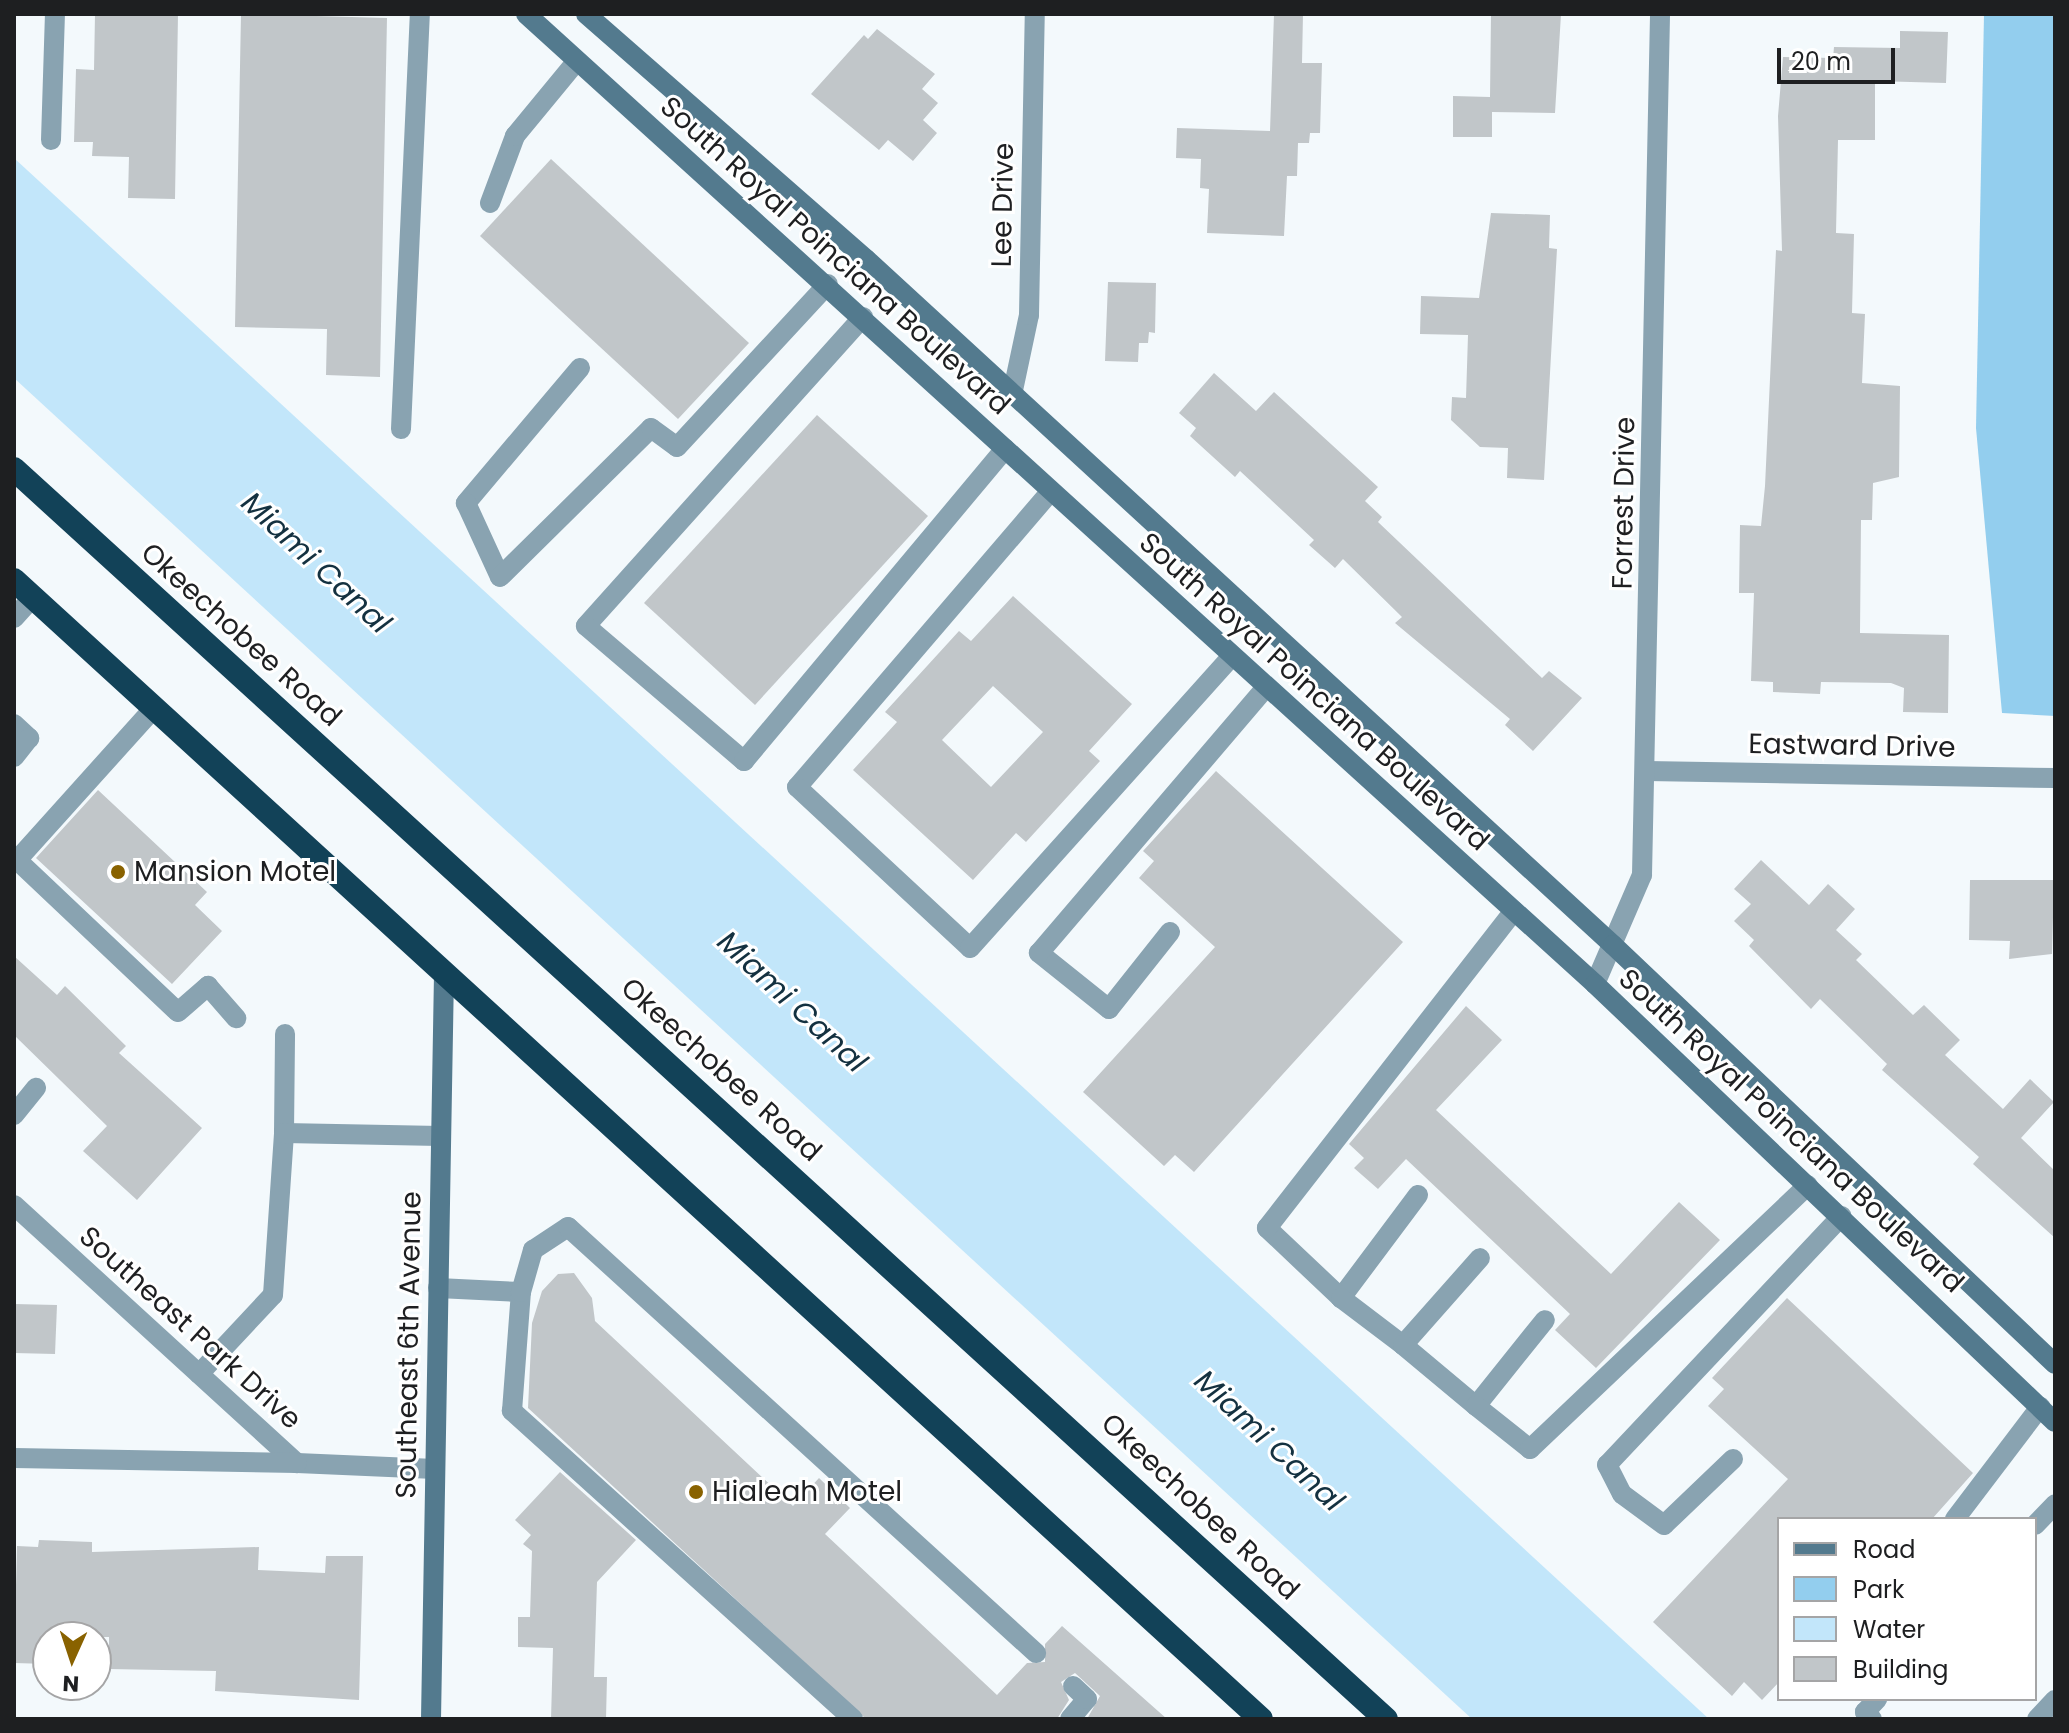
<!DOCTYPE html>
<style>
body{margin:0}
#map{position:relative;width:2069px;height:1733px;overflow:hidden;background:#f3f9fc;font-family:Poppins,sans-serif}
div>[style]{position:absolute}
.green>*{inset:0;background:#93ceee}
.water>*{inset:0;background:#c2e6fa}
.building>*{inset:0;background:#c1c6c9}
.lane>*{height:20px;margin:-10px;padding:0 10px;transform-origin:10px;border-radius:10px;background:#89a3b1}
.street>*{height:20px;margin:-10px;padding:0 10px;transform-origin:10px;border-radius:10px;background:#89a3b1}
.secondary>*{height:20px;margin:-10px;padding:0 10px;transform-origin:10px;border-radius:10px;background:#537a8e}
.highway>*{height:24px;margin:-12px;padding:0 12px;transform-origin:12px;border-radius:12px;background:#124258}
.dots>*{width:22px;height:22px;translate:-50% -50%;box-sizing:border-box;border:4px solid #fff;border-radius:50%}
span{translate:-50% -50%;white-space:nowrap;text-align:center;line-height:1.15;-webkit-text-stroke:6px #fff;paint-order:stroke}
.street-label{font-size:28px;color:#1e1f21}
.poi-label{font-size:28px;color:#1e1f21}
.left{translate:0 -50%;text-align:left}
.water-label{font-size:30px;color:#143140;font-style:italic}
.frame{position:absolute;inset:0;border:16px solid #1e1f21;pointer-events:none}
.legend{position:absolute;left:1777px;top:1517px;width:260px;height:184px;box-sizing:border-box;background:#fff;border:2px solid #a5a5a6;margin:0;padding:10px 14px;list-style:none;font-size:24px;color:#1e1f21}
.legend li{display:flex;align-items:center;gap:16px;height:40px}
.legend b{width:40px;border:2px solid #a5a5a6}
.north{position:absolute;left:32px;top:1621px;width:80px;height:80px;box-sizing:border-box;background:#fff;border:2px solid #a5a5a6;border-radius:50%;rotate:183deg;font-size:22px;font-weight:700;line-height:32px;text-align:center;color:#1e1f21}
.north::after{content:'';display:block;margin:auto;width:28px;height:36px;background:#896200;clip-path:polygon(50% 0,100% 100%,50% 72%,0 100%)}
.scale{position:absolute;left:1777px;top:48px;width:118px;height:36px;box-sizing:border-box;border:4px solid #1e1f21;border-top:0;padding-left:10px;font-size:24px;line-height:28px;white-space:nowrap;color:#1e1f21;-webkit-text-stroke:6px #fff;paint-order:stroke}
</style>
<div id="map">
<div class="green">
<i style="clip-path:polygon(1984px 14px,2055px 14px,2055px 716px,2002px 713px,1976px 428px)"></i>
</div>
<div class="water">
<i style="clip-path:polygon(14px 158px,1709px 1719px,1472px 1719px,14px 378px)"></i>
</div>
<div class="building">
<i style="clip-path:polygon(95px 14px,178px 14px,175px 199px,128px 198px,129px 157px,92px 156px,93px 142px,74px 142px,76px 69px,94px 70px)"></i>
<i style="clip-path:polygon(241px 14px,387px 18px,380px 377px,326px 375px,327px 329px,235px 327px)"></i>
<i style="clip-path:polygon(1274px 14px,1303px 14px,1302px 63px,1322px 63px,1320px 133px,1310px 133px,1309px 143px,1298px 143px,1297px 176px,1287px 176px,1284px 236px,1207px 233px,1209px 189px,1200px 188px,1201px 159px,1176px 158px,1177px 128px,1270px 131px)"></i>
<i style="clip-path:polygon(1491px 14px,1561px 14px,1555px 113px,1492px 112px,1492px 137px,1453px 137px,1453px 96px,1490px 97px)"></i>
<i style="clip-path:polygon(877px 29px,935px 74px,922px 89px,938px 103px,923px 120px,937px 133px,913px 161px,888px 140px,879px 150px,811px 94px,864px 35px,868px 39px)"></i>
<i style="clip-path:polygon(1900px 31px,1948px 32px,1946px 83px,1875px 81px,1875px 140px,1838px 140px,1836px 233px,1854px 234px,1852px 313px,1865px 314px,1862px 383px,1900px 386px,1899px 477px,1873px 483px,1872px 520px,1861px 520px,1860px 633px,1949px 635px,1948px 713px,1903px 712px,1904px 688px,1891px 683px,1821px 682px,1820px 694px,1773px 692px,1773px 682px,1751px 681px,1754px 593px,1739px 593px,1740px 525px,1761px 526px,1765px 486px,1776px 250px,1782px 251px,1778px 116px,1783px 57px,1833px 58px,1834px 47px,1900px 48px)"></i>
<i style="clip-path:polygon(551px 159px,749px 343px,678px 419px,480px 236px)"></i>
<i style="clip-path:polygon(1491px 213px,1550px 215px,1549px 248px,1557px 249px,1544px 480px,1507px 478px,1508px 448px,1480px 447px,1451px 420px,1452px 397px,1466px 398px,1468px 335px,1420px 334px,1421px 296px,1479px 298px)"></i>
<i style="clip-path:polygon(1108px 282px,1156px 283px,1155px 333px,1149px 332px,1148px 343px,1139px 343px,1138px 362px,1105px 361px)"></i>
<i style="clip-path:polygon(1214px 373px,1256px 411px,1274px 392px,1378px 487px,1365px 501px,1382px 517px,1378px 522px,1542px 678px,1549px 671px,1582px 698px,1533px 751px,1505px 725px,1510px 719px,1395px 623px,1402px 617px,1343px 559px,1335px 568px,1309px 545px,1314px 540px,1240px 471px,1235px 477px,1190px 436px,1196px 428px,1179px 413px)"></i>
<i style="clip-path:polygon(817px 415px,928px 516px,755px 705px,644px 603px)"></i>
<i style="clip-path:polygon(evenodd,1013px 596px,1132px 704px,1089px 751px,1100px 761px,1026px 842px,1016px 833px,973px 880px,853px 770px,897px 722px,885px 712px,959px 631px,971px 641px,1013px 596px,993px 686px,1043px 732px,991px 787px,942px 740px,993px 686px)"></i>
<i style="clip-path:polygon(1216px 771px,1403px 942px,1194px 1172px,1175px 1155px,1164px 1166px,1083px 1092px,1215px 947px,1139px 878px,1154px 861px,1143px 851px)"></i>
<i style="clip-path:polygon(98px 790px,207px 892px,195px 905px,222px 931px,172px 984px,36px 858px)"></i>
<i style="clip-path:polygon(1761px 860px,1809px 905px,1828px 884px,1855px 909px,1836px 930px,1862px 954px,1856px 960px,1913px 1015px,1924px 1005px,1960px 1040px,1945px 1055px,2003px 1109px,2030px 1079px,2054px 1102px,2021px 1138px,2055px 1171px,2055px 1238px,1973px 1164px,1979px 1157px,1882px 1070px,1887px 1064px,1820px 999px,1811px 1009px,1749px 946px,1754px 940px,1734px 921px,1751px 904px,1734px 889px)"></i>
<i style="clip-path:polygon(1970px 880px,2054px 880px,2052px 954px,2009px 959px,2010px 941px,1969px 940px)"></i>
<i style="clip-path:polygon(14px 956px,57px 995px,65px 986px,126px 1046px,119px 1053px,202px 1128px,137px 1200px,83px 1151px,107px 1126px,14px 1035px)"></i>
<i style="clip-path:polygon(1466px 1006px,1502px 1040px,1436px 1110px,1611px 1274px,1679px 1202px,1720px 1240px,1596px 1368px,1555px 1330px,1570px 1314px,1406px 1159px,1378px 1189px,1354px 1168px,1364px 1158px,1349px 1144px)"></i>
<i style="clip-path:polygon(574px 1273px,592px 1298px,595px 1321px,793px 1506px,819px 1478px,850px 1508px,825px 1534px,997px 1695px,1027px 1663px,1045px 1662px,1045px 1644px,1062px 1626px,1167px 1719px,1087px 1719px,1100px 1696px,1075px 1673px,1061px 1682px,1069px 1700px,1057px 1719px,866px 1719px,528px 1408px,532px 1323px,542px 1291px,558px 1274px)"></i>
<i style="clip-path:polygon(1787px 1298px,1973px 1473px,1932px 1519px,1779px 1519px,1779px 1682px,1762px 1700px,1744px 1682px,1732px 1696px,1653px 1622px,1788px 1479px,1708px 1406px,1724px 1389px,1712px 1378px)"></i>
<i style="clip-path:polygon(14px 1304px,57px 1305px,55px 1354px,14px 1353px)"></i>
<i style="clip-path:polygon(560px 1472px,636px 1540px,597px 1582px,594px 1677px,607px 1677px,606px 1719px,551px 1719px,553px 1648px,518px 1647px,518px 1617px,530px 1617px,532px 1551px,523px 1544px,531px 1535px,515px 1520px)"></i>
<i style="clip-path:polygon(39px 1540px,92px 1542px,92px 1552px,259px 1547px,258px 1570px,325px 1573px,326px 1556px,363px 1556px,359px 1700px,215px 1691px,216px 1671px,109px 1669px,109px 1637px,48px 1637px,48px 1664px,14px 1663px,17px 1546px,38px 1547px)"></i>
</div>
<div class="lane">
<i style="left:51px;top:140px;width:126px;rotate:-88.2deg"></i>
<i style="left:490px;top:203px;width:72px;rotate:-69.5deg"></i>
<i style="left:515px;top:136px;width:96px;rotate:-50.5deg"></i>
<i style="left:863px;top:317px;width:415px;rotate:131.9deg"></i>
<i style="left:586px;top:626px;width:208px;rotate:40.5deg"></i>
<i style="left:744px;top:761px;width:407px;rotate:-50.1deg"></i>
<i style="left:580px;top:368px;width:177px;rotate:130.2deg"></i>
<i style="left:466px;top:503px;width:81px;rotate:65.3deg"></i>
<i style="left:500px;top:577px;width:212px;rotate:-44.6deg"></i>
<i style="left:651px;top:428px;width:32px;rotate:36deg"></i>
<i style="left:677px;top:447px;width:222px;rotate:-47.2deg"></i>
<i style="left:401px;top:429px;width:415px;rotate:-87.4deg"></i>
<i style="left:1051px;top:491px;width:390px;rotate:130.6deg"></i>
<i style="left:797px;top:787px;width:236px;rotate:42.9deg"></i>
<i style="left:970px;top:948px;width:392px;rotate:-48.1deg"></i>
<i style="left:14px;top:618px;width:28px;rotate:-48deg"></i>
<i style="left:154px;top:708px;width:205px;rotate:132deg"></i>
<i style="left:17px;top:860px;width:221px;rotate:43.4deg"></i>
<i style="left:178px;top:1012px;width:40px;rotate:-41deg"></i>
<i style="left:208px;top:986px;width:43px;rotate:48.8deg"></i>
<i style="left:14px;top:724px;width:21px;rotate:43deg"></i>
<i style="left:29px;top:738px;width:24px;rotate:128deg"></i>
<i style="left:1170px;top:932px;width:98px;rotate:128.4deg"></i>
<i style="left:1109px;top:1009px;width:90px;rotate:-141.3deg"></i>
<i style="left:1039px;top:953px;width:348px;rotate:-49.5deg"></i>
<i style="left:14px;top:1115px;width:35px;rotate:-51deg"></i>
<i style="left:284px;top:1133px;width:99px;rotate:-89.4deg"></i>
<i style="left:1418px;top:1195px;width:129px;rotate:126.8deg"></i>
<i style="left:1341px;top:1298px;width:102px;rotate:-136.6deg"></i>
<i style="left:1267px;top:1228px;width:402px;rotate:-52.1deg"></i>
<i style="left:438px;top:1288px;width:83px;rotate:2.8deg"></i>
<i style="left:1341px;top:1298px;width:78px;rotate:37.2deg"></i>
<i style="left:1403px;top:1345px;width:116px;rotate:-48.5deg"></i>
<i style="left:1403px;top:1345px;width:95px;rotate:39.9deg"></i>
<i style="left:1476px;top:1406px;width:110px;rotate:-51.3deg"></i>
<i style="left:199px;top:1374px;width:108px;rotate:-46.9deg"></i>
<i style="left:273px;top:1295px;width:162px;rotate:-86.1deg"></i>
<i style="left:284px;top:1133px;width:156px;rotate:1.1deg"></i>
<i style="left:1476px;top:1406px;width:69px;rotate:38.5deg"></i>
<i style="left:1530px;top:1449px;width:383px;rotate:-43.5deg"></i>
<i style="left:1733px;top:1459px;width:95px;rotate:136.3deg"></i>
<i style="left:1664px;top:1525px;width:52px;rotate:-143.6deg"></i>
<i style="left:1622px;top:1494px;width:33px;rotate:-117deg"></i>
<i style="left:1607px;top:1465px;width:342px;rotate:-46.7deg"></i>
<i style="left:1955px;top:1519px;width:141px;rotate:-52.8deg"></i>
<i style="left:2035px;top:1525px;width:29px;rotate:-46deg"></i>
<i style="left:853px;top:1719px;width:460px;rotate:-137.9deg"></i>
<i style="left:512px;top:1411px;width:119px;rotate:-85.7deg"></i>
<i style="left:521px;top:1292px;width:44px;rotate:-74.1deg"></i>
<i style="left:533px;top:1250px;width:42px;rotate:-33.3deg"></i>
<i style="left:568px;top:1227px;width:633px;rotate:42.31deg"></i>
<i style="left:1070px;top:1719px;width:26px;rotate:-50deg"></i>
<i style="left:1087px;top:1699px;width:19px;rotate:-137deg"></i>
<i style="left:1872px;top:1719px;width:10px;rotate:-135deg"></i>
<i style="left:1865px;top:1712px;width:18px;rotate:-47deg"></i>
<i style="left:2037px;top:1719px;width:26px;rotate:-47deg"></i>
</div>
<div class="street">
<i style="left:1012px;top:395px;width:82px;rotate:-78deg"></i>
<i style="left:1029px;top:315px;width:301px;rotate:-88.9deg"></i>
<i style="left:1647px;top:771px;width:408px;rotate:1deg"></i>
<i style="left:1595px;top:984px;width:119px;rotate:-66.7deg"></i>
<i style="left:1642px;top:875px;width:861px;rotate:-88.8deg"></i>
<i style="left:14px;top:1205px;width:383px;rotate:42.4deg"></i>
<i style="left:297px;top:1463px;width:138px;rotate:2.5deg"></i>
<i style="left:14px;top:1458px;width:283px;rotate:1deg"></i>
</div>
<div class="secondary">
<i style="left:526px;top:14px;width:1443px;rotate:42.22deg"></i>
<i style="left:1595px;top:984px;width:635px;rotate:43.6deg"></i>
<i style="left:586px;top:14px;width:372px;rotate:41.2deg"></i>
<i style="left:866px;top:259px;width:1014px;rotate:42.56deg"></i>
<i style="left:1613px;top:945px;width:609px;rotate:43.47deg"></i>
<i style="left:431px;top:1719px;width:747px;rotate:-89deg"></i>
</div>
<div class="highway">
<i style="left:14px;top:469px;width:1856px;rotate:42.34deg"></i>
<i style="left:14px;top:580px;width:1689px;rotate:42.41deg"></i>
</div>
<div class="dots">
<i style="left:118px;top:872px;background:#896200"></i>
<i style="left:696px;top:1492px;background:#896200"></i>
</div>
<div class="street-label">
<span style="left:1003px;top:205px;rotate:-89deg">Lee Drive</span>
<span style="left:835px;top:256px;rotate:42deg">South Royal Poinciana Boulevard</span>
<span style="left:1624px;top:503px;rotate:-89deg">Forrest Drive</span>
<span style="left:241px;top:635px;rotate:42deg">Okeechobee Road</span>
<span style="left:1314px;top:692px;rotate:42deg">South Royal Poinciana Boulevard</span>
<span style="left:1852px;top:746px;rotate:1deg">Eastward Drive</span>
<span style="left:721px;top:1070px;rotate:42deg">Okeechobee Road</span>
<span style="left:1791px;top:1131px;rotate:43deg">South Royal Poinciana Boulevard</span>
<span style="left:190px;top:1328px;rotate:42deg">Southeast Park Drive</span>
<span style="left:409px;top:1345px;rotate:-89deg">Southeast 6th Avenue</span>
<span style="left:1200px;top:1507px;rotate:43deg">Okeechobee Road</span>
</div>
<div class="poi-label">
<span class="left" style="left:134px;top:872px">Mansion Motel</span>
<span class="left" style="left:712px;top:1492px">Hialeah Motel</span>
</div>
<div class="water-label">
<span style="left:316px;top:563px;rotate:43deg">Miami Canal</span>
<span style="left:792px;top:1002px;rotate:43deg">Miami Canal</span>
<span style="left:1269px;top:1441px;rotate:43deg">Miami Canal</span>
</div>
<div class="frame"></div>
<ul class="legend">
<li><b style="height:10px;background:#537a8e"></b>Road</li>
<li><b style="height:22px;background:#93ceee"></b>Park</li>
<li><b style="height:22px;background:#c2e6fa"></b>Water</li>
<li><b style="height:22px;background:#c1c6c9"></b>Building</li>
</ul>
<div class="north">N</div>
<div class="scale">20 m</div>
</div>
